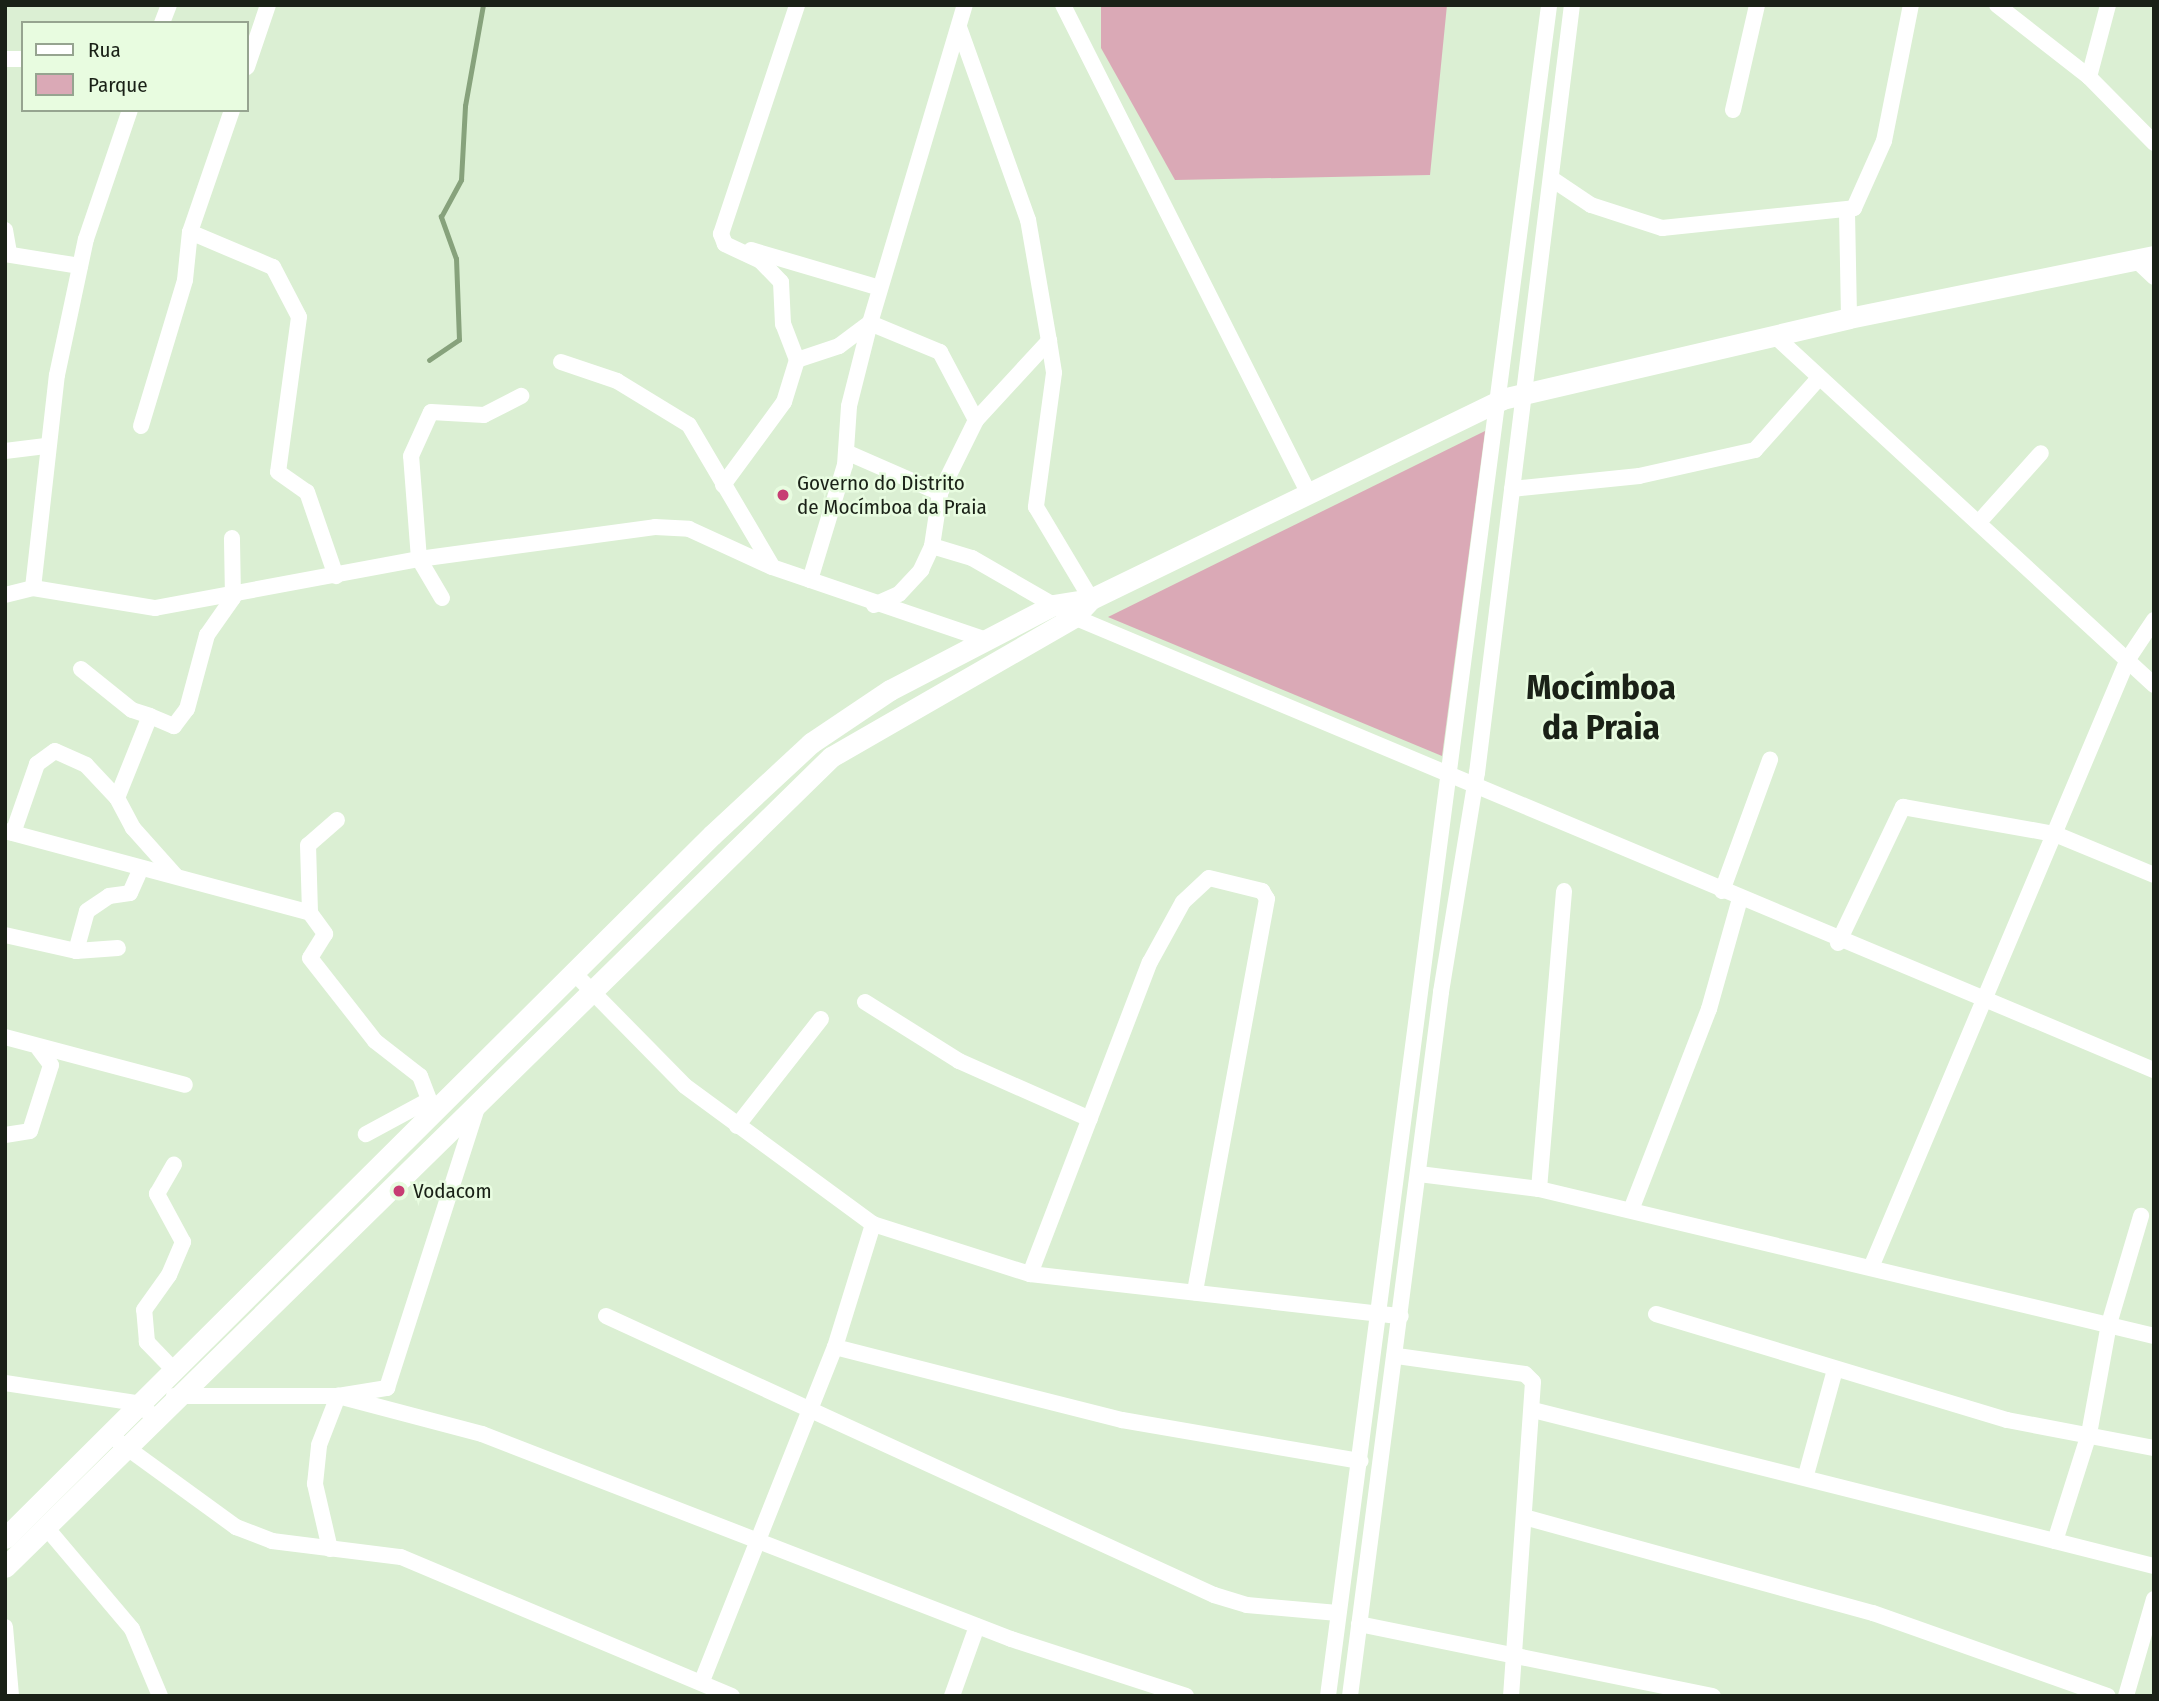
<!DOCTYPE html>
<meta charset="utf-8">
<style>
body{margin:0}
#map{position:relative;width:2159px;height:1701px;overflow:hidden;background:#dbefd3;font-family:"Fira Sans Condensed",sans-serif}
div>[style]{position:absolute}
.green>*{inset:0;background:#daa9b6}
.stream>*{height:4.5px;margin:-2.25px;padding:0 2.25px;transform-origin:2.25px;border-radius:2.25px;background:#87a27c}
.minor>*{height:16px;margin:-8px;padding:0 8px;transform-origin:8px;border-radius:8px;background:#fff}
.tertiary>*{height:21px;margin:-10.5px;padding:0 10.5px;transform-origin:10.5px;border-radius:10.5px;background:#fff}
.dots>*{width:19px;height:19px;translate:-50% -50%;box-sizing:border-box;border:4px solid #e8fce0;border-radius:50%}
span{translate:-50% -50%;white-space:nowrap;text-align:center;line-height:1.15;-webkit-text-stroke:5px #e8fce0;paint-order:stroke}
.poi-label{font-size:21px;color:#1a2117}
.left{translate:0 -50%;text-align:left}
.town-label{font-size:35px;color:#1a2117;font-weight:700}
.frame{position:absolute;inset:0;border:7px solid #1a2117;pointer-events:none}
.legend{position:absolute;left:21px;top:21px;width:228px;height:91px;box-sizing:border-box;background:#e8fce0;border:2px solid #96a490;margin:0;padding:9px 12px;list-style:none;font-size:21px;color:#1a2117}
.legend li{display:flex;align-items:center;gap:14px;height:35px}
.legend b{width:35px;border:2px solid #96a490}
</style>
<div id="map">
<div class="green">
<i style="clip-path:polygon(1101px 5px,1447px 5px,1430px 175px,1175px 180px,1101px 48px)"></i>
<i style="clip-path:polygon(1485px 431px,1442px 756px,1108px 617px)"></i>
</div>
<div class="stream">
<i style="left:429px;top:360px;width:36px;rotate:-34deg"></i>
<i style="left:459px;top:340px;width:81px;rotate:-92.1deg"></i>
<i style="left:456px;top:259px;width:45px;rotate:-109.7deg"></i>
<i style="left:441px;top:217px;width:42px;rotate:-61.6deg"></i>
<i style="left:461px;top:180px;width:74px;rotate:-86.9deg"></i>
<i style="left:465px;top:106px;width:103px;rotate:-79.9deg"></i>
</div>
<div class="minor">
<i style="left:1063px;top:5px;width:543px;rotate:63.29deg"></i>
<i style="left:1997px;top:5px;width:117px;rotate:38deg"></i>
<i style="left:2089px;top:77px;width:93px;rotate:45.4deg"></i>
<i style="left:162px;top:23px;width:19px;rotate:-69deg"></i>
<i style="left:5px;top:59px;width:18px"></i>
<i style="left:247px;top:67px;width:65px;rotate:-71.3deg"></i>
<i style="left:2089px;top:77px;width:74px;rotate:-75.2deg"></i>
<i style="left:1733px;top:110px;width:108px;rotate:-77.1deg"></i>
<i style="left:1552px;top:179px;width:47px;rotate:33.7deg"></i>
<i style="left:1591px;top:205px;width:75px;rotate:17.9deg"></i>
<i style="left:1662px;top:228px;width:193px;rotate:-5.9deg"></i>
<i style="left:1854px;top:208px;width:73px;rotate:-65.9deg"></i>
<i style="left:1884px;top:141px;width:139px;rotate:-78.8deg"></i>
<i style="left:1847px;top:212px;width:106px;rotate:88.9deg"></i>
<i style="left:5px;top:230px;width:23px;rotate:80deg"></i>
<i style="left:190px;top:232px;width:90px;rotate:22.9deg"></i>
<i style="left:273px;top:267px;width:56px;rotate:62.5deg"></i>
<i style="left:299px;top:317px;width:156px;rotate:97.7deg"></i>
<i style="left:278px;top:472px;width:35px;rotate:35deg"></i>
<i style="left:307px;top:492px;width:89px;rotate:71deg"></i>
<i style="left:751px;top:250px;width:134px;rotate:16.4deg"></i>
<i style="left:5px;top:254px;width:76px;rotate:9.1deg"></i>
<i style="left:2136px;top:260px;width:25px;rotate:43deg"></i>
<i style="left:1776px;top:337px;width:514px;rotate:42.63deg"></i>
<i style="left:1049px;top:341px;width:32px;rotate:81deg"></i>
<i style="left:1054px;top:373px;width:135px;rotate:97.7deg"></i>
<i style="left:1036px;top:507px;width:107px;rotate:59.1deg"></i>
<i style="left:797px;top:360px;width:39px;rotate:-111deg"></i>
<i style="left:783px;top:324px;width:42px;rotate:-92.7deg"></i>
<i style="left:781px;top:282px;width:29px;rotate:-134deg"></i>
<i style="left:761px;top:261px;width:40px;rotate:-155deg"></i>
<i style="left:725px;top:244px;width:11px;rotate:-112deg"></i>
<i style="left:721px;top:234px;width:241px;rotate:-71.6deg"></i>
<i style="left:561px;top:362px;width:59px;rotate:18.7deg"></i>
<i style="left:617px;top:381px;width:84px;rotate:31.4deg"></i>
<i style="left:689px;top:425px;width:161px;rotate:59.5deg"></i>
<i style="left:141px;top:426px;width:152px;rotate:-73.2deg"></i>
<i style="left:185px;top:280px;width:48px;rotate:-84.1deg"></i>
<i style="left:190px;top:232px;width:129px;rotate:-71deg"></i>
<i style="left:5px;top:451px;width:41px;rotate:-7deg"></i>
<i style="left:846px;top:452px;width:103px;rotate:23.6deg"></i>
<i style="left:723px;top:485px;width:103px;rotate:-53.7deg"></i>
<i style="left:784px;top:402px;width:44px;rotate:-72.8deg"></i>
<i style="left:797px;top:360px;width:44px;rotate:-18.4deg"></i>
<i style="left:839px;top:346px;width:39px;rotate:-37deg"></i>
<i style="left:870px;top:323px;width:76px;rotate:22.5deg"></i>
<i style="left:940px;top:352px;width:77px;rotate:62.1deg"></i>
<i style="left:1512px;top:489px;width:128px;rotate:-5.8deg"></i>
<i style="left:1639px;top:476px;width:119px;rotate:-12.6deg"></i>
<i style="left:1755px;top:450px;width:96px;rotate:-48.4deg"></i>
<i style="left:1980px;top:521px;width:91px;rotate:-48.1deg"></i>
<i style="left:932px;top:546px;width:42px;rotate:16.7deg"></i>
<i style="left:972px;top:558px;width:118px;rotate:30deg"></i>
<i style="left:1074px;top:617px;width:1171px;rotate:22.76deg"></i>
<i style="left:810px;top:580px;width:120px;rotate:-73.1deg"></i>
<i style="left:845px;top:465px;width:59px;rotate:-86.1deg"></i>
<i style="left:849px;top:406px;width:86px;rotate:-75.8deg"></i>
<i style="left:870px;top:323px;width:332px;rotate:-73.4deg"></i>
<i style="left:33px;top:588px;width:124px;rotate:9.3deg"></i>
<i style="left:155px;top:608px;width:269px;rotate:-10.5deg"></i>
<i style="left:419px;top:559px;width:238px;rotate:-7.7deg"></i>
<i style="left:655px;top:527px;width:34px;rotate:3deg"></i>
<i style="left:689px;top:529px;width:91px;rotate:24.6deg"></i>
<i style="left:772px;top:567px;width:223px;rotate:18.8deg"></i>
<i style="left:5px;top:595px;width:29px;rotate:-14deg"></i>
<i style="left:33px;top:588px;width:214px;rotate:-83.6deg"></i>
<i style="left:57px;top:375px;width:139px;rotate:-78deg"></i>
<i style="left:86px;top:239px;width:136px;rotate:-71.2deg"></i>
<i style="left:442px;top:598px;width:45px;rotate:-120.5deg"></i>
<i style="left:419px;top:559px;width:103px;rotate:-94.4deg"></i>
<i style="left:411px;top:456px;width:48px;rotate:-65.6deg"></i>
<i style="left:431px;top:412px;width:53px;rotate:3.2deg"></i>
<i style="left:484px;top:415px;width:42px;rotate:-27.2deg"></i>
<i style="left:874px;top:605px;width:27px;rotate:-24deg"></i>
<i style="left:899px;top:594px;width:33px;rotate:-47deg"></i>
<i style="left:921px;top:570px;width:26px;rotate:-65deg"></i>
<i style="left:932px;top:546px;width:54px;rotate:-81.4deg"></i>
<i style="left:940px;top:493px;width:81px;rotate:-63.7deg"></i>
<i style="left:976px;top:420px;width:108px;rotate:-47.3deg"></i>
<i style="left:1049px;top:341px;width:123px;rotate:-99.8deg"></i>
<i style="left:1028px;top:220px;width:205px;rotate:-109.7deg"></i>
<i style="left:81px;top:669px;width:65px;rotate:38.8deg"></i>
<i style="left:132px;top:710px;width:19px;rotate:18deg"></i>
<i style="left:337px;top:820px;width:38px;rotate:139deg"></i>
<i style="left:308px;top:845px;width:68px;rotate:88.3deg"></i>
<i style="left:310px;top:913px;width:26px;rotate:54deg"></i>
<i style="left:325px;top:934px;width:28px;rotate:122deg"></i>
<i style="left:310px;top:958px;width:105px;rotate:51.9deg"></i>
<i style="left:375px;top:1041px;width:57px;rotate:37.9deg"></i>
<i style="left:420px;top:1076px;width:26px;rotate:69deg"></i>
<i style="left:429px;top:1100px;width:72px;rotate:151.6deg"></i>
<i style="left:5px;top:831px;width:316px;rotate:15deg"></i>
<i style="left:13px;top:833px;width:73px;rotate:-70.8deg"></i>
<i style="left:37px;top:764px;width:22px;rotate:-36deg"></i>
<i style="left:55px;top:751px;width:34px;rotate:24deg"></i>
<i style="left:86px;top:765px;width:45px;rotate:46.8deg"></i>
<i style="left:175px;top:875px;width:63px;rotate:-131.8deg"></i>
<i style="left:133px;top:828px;width:34px;rotate:-118deg"></i>
<i style="left:117px;top:798px;width:88px;rotate:-68.1deg"></i>
<i style="left:150px;top:716px;width:26px;rotate:23deg"></i>
<i style="left:174px;top:726px;width:21px;rotate:-53deg"></i>
<i style="left:187px;top:709px;width:77px;rotate:-74.9deg"></i>
<i style="left:207px;top:635px;width:45px;rotate:-54.9deg"></i>
<i style="left:233px;top:598px;width:60px;rotate:-91deg"></i>
<i style="left:1722px;top:891px;width:140px;rotate:-69.9deg"></i>
<i style="left:5px;top:935px;width:73px;rotate:12.7deg"></i>
<i style="left:76px;top:951px;width:42px;rotate:-4.1deg"></i>
<i style="left:1838px;top:943px;width:151px;rotate:-64.5deg"></i>
<i style="left:1903px;top:807px;width:154px;rotate:10.1deg"></i>
<i style="left:2055px;top:834px;width:107px;rotate:22.5deg"></i>
<i style="left:76px;top:951px;width:41px;rotate:-74.6deg"></i>
<i style="left:87px;top:911px;width:27px;rotate:-34deg"></i>
<i style="left:109px;top:896px;width:21px;rotate:-8deg"></i>
<i style="left:130px;top:893px;width:27px;rotate:-66deg"></i>
<i style="left:574px;top:973px;width:158px;rotate:45.5deg"></i>
<i style="left:685px;top:1086px;width:233px;rotate:36.3deg"></i>
<i style="left:873px;top:1224px;width:165px;rotate:17.7deg"></i>
<i style="left:1030px;top:1274px;width:373px;rotate:6.5deg"></i>
<i style="left:865px;top:1002px;width:111px;rotate:32.1deg"></i>
<i style="left:959px;top:1061px;width:143px;rotate:23.9deg"></i>
<i style="left:5px;top:1037px;width:186px;rotate:14.9deg"></i>
<i style="left:737px;top:1126px;width:136px;rotate:-51.9deg"></i>
<i style="left:5px;top:1135px;width:25px;rotate:-9deg"></i>
<i style="left:30px;top:1131px;width:69px;rotate:-72.3deg"></i>
<i style="left:51px;top:1065px;width:20px;rotate:-127deg"></i>
<i style="left:1419px;top:1174px;width:121px;rotate:7.1deg"></i>
<i style="left:1539px;top:1189px;width:632px;rotate:13.44deg"></i>
<i style="left:1539px;top:1189px;width:299px;rotate:-85.2deg"></i>
<i style="left:1631px;top:1210px;width:216px;rotate:-68.8deg"></i>
<i style="left:1709px;top:1009px;width:114px;rotate:-74.3deg"></i>
<i style="left:1872px;top:1265px;width:658px;rotate:-67.1deg"></i>
<i style="left:2128px;top:659px;width:47px;rotate:-56.3deg"></i>
<i style="left:1030px;top:1274px;width:334px;rotate:-69deg"></i>
<i style="left:1150px;top:962px;width:68px;rotate:-61.2deg"></i>
<i style="left:1183px;top:902px;width:35px;rotate:-43deg"></i>
<i style="left:1209px;top:878px;width:55px;rotate:13.8deg"></i>
<i style="left:1262px;top:891px;width:9px;rotate:58deg"></i>
<i style="left:1267px;top:899px;width:400px;rotate:100.4deg"></i>
<i style="left:1656px;top:1314px;width:367px;rotate:16.8deg"></i>
<i style="left:2007px;top:1420px;width:150px;rotate:10.8deg"></i>
<i style="left:606px;top:1316px;width:669px;rotate:24.65deg"></i>
<i style="left:1214px;top:1595px;width:34px;rotate:17deg"></i>
<i style="left:1247px;top:1605px;width:91px;rotate:5deg"></i>
<i style="left:835px;top:1347px;width:296px;rotate:14.3deg"></i>
<i style="left:1122px;top:1420px;width:242px;rotate:9.8deg"></i>
<i style="left:1397px;top:1356px;width:129px;rotate:8deg"></i>
<i style="left:1525px;top:1374px;width:11px;rotate:45deg"></i>
<i style="left:1533px;top:1382px;width:315px;rotate:94deg"></i>
<i style="left:171px;top:1367px;width:35px;rotate:-134deg"></i>
<i style="left:147px;top:1342px;width:32px;rotate:-95deg"></i>
<i style="left:144px;top:1310px;width:43px;rotate:-54.5deg"></i>
<i style="left:169px;top:1275px;width:36px;rotate:-67deg"></i>
<i style="left:183px;top:1242px;width:55px;rotate:-118.4deg"></i>
<i style="left:157px;top:1194px;width:34px;rotate:-60deg"></i>
<i style="left:5px;top:1383px;width:132px;rotate:8.7deg"></i>
<i style="left:135px;top:1403px;width:23px;rotate:34deg"></i>
<i style="left:174px;top:1396px;width:164px"></i>
<i style="left:338px;top:1396px;width:149px;rotate:14.8deg"></i>
<i style="left:482px;top:1434px;width:567px;rotate:21.18deg"></i>
<i style="left:1011px;top:1639px;width:184px;rotate:18deg"></i>
<i style="left:1533px;top:1410px;width:640px;rotate:14.1deg"></i>
<i style="left:119px;top:1442px;width:145px;rotate:36deg"></i>
<i style="left:236px;top:1527px;width:39px;rotate:21deg"></i>
<i style="left:272px;top:1541px;width:130px;rotate:7.1deg"></i>
<i style="left:401px;top:1557px;width:359px;rotate:22.8deg"></i>
<i style="left:1806px;top:1475px;width:109px;rotate:-74.6deg"></i>
<i style="left:1524px;top:1517px;width:362px;rotate:15.4deg"></i>
<i style="left:1873px;top:1613px;width:249px;rotate:19.5deg"></i>
<i style="left:45px;top:1526px;width:135px;rotate:49.8deg"></i>
<i style="left:132px;top:1629px;width:73px;rotate:67.3deg"></i>
<i style="left:2055px;top:1541px;width:112px;rotate:-72.4deg"></i>
<i style="left:2089px;top:1434px;width:112px;rotate:-79.7deg"></i>
<i style="left:2109px;top:1324px;width:113px;rotate:-73.5deg"></i>
<i style="left:330px;top:1549px;width:67px;rotate:-103deg"></i>
<i style="left:315px;top:1484px;width:39px;rotate:-84deg"></i>
<i style="left:319px;top:1445px;width:53px;rotate:-68.8deg"></i>
<i style="left:338px;top:1396px;width:50px;rotate:-9.3deg"></i>
<i style="left:387px;top:1388px;width:297px;rotate:-72.2deg"></i>
<i style="left:1359px;top:1624px;width:361px;rotate:11.5deg"></i>
<i style="left:5px;top:1627px;width:69px;rotate:85deg"></i>
<i style="left:702px;top:1681px;width:360px;rotate:-68.3deg"></i>
<i style="left:835px;top:1347px;width:129px;rotate:-72.8deg"></i>
<i style="left:952px;top:1696px;width:74px;rotate:-70.3deg"></i>
<i style="left:1328px;top:1696px;width:1705px;rotate:-82.55deg"></i>
<i style="left:1350px;top:1696px;width:710px;rotate:-82.63deg"></i>
<i style="left:1441px;top:992px;width:222px;rotate:-80.7deg"></i>
<i style="left:1477px;top:773px;width:774px;rotate:-82.95deg"></i>
<i style="left:2126px;top:1696px;width:101px;rotate:-73.9deg"></i>
</div>
<div class="tertiary">
<i style="left:5px;top:1538px;width:997px;rotate:-44.84deg"></i>
<i style="left:712px;top:835px;width:135px;rotate:-42.9deg"></i>
<i style="left:811px;top:743px;width:95px;rotate:-33.9deg"></i>
<i style="left:890px;top:690px;width:184px;rotate:-27.5deg"></i>
<i style="left:1053px;top:605px;width:38px;rotate:-9deg"></i>
<i style="left:1091px;top:599px;width:457px;rotate:-25.9deg"></i>
<i style="left:1502px;top:399px;width:356px;rotate:-13.1deg"></i>
<i style="left:1849px;top:318px;width:311px;rotate:-11.5deg"></i>
<i style="left:5px;top:1567px;width:1157px;rotate:-44.44deg"></i>
<i style="left:831px;top:757px;width:280px;rotate:-29.9deg"></i>
<i style="left:1074px;top:617px;width:25px;rotate:-47deg"></i>
</div>
<div class="dots">
<i style="left:783px;top:495px;background:#c73d73"></i>
<i style="left:399px;top:1191px;background:#c73d73"></i>
</div>
<div class="poi-label">
<span class="left" style="left:797px;top:495px">Governo do Distrito<br>de Mocímboa da Praia</span>
<span class="left" style="left:413px;top:1191px">Vodacom</span>
</div>
<div class="town-label">
<span style="left:1601px;top:707px">Mocímboa<br>da Praia</span>
</div>
<div class="frame"></div>
<ul class="legend">
<li><b style="height:9px;background:#fff"></b>Rua</li>
<li><b style="height:19px;background:#daa9b6"></b>Parque</li>
</ul>
</div>
